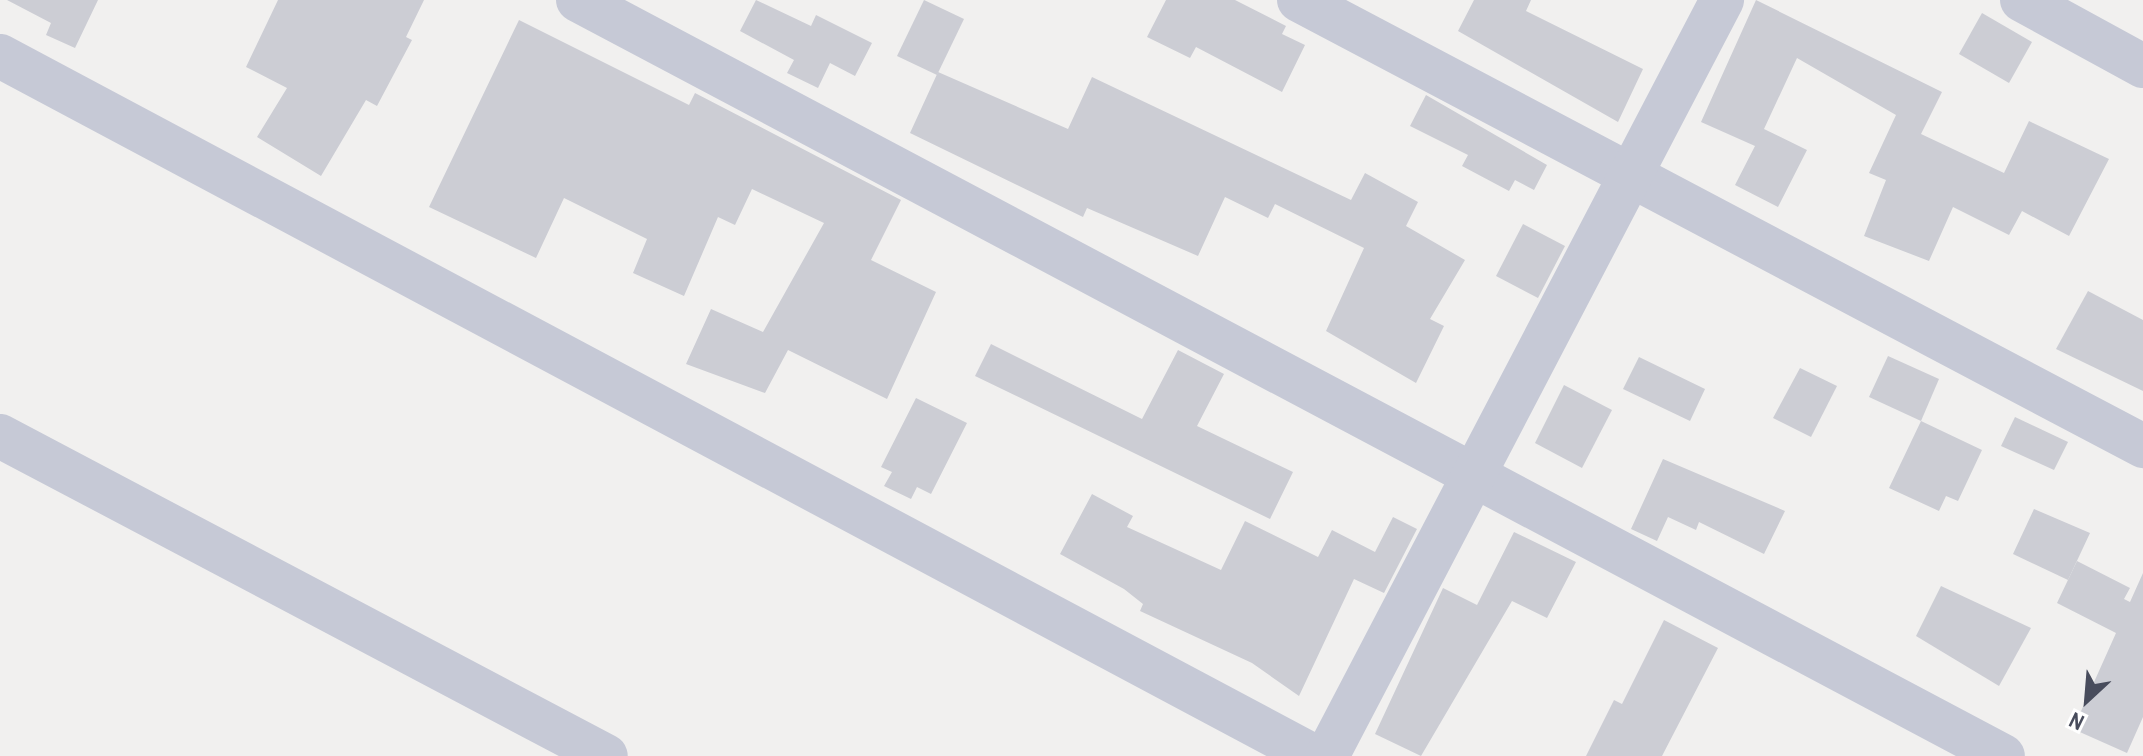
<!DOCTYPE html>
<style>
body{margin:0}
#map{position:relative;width:2143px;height:756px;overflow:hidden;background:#f1f0ef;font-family:"Archivo Narrow",sans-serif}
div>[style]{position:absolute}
.building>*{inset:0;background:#cccdd4}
.minor>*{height:44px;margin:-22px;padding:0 22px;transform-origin:22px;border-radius:22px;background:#c6c9d6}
span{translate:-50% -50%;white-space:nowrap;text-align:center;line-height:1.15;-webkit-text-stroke:6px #fff;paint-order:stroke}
.north{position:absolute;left:2047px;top:660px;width:80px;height:80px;-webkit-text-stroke:6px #fff;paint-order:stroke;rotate:206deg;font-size:22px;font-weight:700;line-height:32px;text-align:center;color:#484c5c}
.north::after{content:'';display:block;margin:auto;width:28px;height:36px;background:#484c5c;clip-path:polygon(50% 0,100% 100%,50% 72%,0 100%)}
</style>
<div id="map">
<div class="building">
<i style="clip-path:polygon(7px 0,98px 0,75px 48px,46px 35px,51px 23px)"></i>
<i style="clip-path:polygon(278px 0,424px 0,406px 37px,412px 40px,377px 106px,366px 100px,321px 176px,257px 137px,287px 88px,246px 67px)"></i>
<i style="clip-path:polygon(756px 0,811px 26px,816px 15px,872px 43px,855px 76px,830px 63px,818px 88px,787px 73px,794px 60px,740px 31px)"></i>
<i style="clip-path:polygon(924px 0,964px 19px,937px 75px,897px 56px)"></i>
<i style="clip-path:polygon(1166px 0,1235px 0,1286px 26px,1282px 34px,1305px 45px,1282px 92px,1196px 47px,1190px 58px,1147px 37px)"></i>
<i style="clip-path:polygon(1474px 0,1531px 0,1526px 11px,1643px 69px,1618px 122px,1458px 31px)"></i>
<i style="clip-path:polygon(1756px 0,1942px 92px,1921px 134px,2004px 173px,2029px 121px,2109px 159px,2069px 236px,2022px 211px,2009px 235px,1953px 207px,1929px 261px,1864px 236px,1886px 180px,1869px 173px,1896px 115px,1797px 58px,1764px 129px,1807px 150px,1778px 207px,1735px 185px,1755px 146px,1701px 122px)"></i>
<i style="clip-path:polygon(1982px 13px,2032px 42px,2009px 83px,1959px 54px)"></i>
<i style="clip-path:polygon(519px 20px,689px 105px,695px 93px,901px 200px,871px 260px,936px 292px,887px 399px,788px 350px,765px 393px,686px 364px,711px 309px,763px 332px,824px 223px,752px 189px,735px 225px,718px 217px,684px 296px,633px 273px,647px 239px,564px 198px,536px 258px,429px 207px)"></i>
<i style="clip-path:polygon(938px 72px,1068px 129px,1092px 77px,1351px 200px,1365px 173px,1418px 202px,1406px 226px,1465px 260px,1430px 319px,1444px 326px,1416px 383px,1326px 331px,1364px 248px,1275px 204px,1268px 218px,1225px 197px,1198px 256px,1087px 208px,1083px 217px,910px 133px)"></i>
<i style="clip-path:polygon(1426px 95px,1547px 165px,1534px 190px,1515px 180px,1509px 191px,1462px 166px,1468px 155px,1410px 126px)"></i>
<i style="clip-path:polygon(1523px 224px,1565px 246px,1538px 298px,1496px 276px)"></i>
<i style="clip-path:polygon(2088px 291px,2143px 320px,2143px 391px,2056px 349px)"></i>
<i style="clip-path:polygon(991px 344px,1142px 419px,1178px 350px,1224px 374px,1197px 426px,1293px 472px,1270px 519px,975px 376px)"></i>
<i style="clip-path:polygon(1888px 356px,1939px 379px,1921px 421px,1869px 397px)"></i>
<i style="clip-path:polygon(1639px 357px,1705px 389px,1690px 421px,1623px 389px)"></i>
<i style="clip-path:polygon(1800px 368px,1837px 386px,1811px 437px,1773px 418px)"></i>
<i style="clip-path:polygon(1564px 385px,1612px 410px,1582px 468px,1535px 443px)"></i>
<i style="clip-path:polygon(916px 398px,967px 423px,931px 494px,917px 487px,911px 499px,884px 486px,892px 472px,881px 467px)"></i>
<i style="clip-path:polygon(2015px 417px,2068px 442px,2054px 470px,2001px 446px)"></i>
<i style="clip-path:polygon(1921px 421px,1982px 450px,1958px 501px,1946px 496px,1939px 511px,1889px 488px)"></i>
<i style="clip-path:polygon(1663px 459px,1785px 511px,1764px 554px,1699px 522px,1696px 530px,1668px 517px,1657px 541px,1631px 529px)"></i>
<i style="clip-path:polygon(1092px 494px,1133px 516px,1127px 527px,1221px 570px,1245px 521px,1318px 557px,1332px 530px,1375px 552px,1393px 517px,1417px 529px,1384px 593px,1354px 579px,1299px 696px,1252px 663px,1140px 611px,1143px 604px,1124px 589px,1060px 554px)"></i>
<i style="clip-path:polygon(2034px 509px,2090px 533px,2068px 580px,2013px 554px)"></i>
<i style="clip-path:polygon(1514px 532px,1576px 562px,1547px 618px,1512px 601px,1421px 756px,1375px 734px,1443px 588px,1477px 605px)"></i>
<i style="clip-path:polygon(2077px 561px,2130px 588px,2124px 599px,2130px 602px,2143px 573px,2143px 717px,2127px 753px,2073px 729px,2116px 633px,2057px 603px)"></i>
<i style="clip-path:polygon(1941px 586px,2031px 628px,1999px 686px,1916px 636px)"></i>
<i style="clip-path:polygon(1664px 620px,1718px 648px,1662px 756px,1586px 756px,1614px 700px,1622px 704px)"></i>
</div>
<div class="minor">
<i style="left:578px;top:0;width:1613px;rotate:27.95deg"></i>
<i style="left:1299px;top:0;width:955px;rotate:27.85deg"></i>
<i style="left:2022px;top:0;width:138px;rotate:28.6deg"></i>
<i style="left:0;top:56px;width:1488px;rotate:28.06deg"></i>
<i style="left:0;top:436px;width:685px;rotate:27.84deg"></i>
<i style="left:1327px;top:756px;width:853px;rotate:-62.41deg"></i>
</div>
<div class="north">N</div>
</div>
